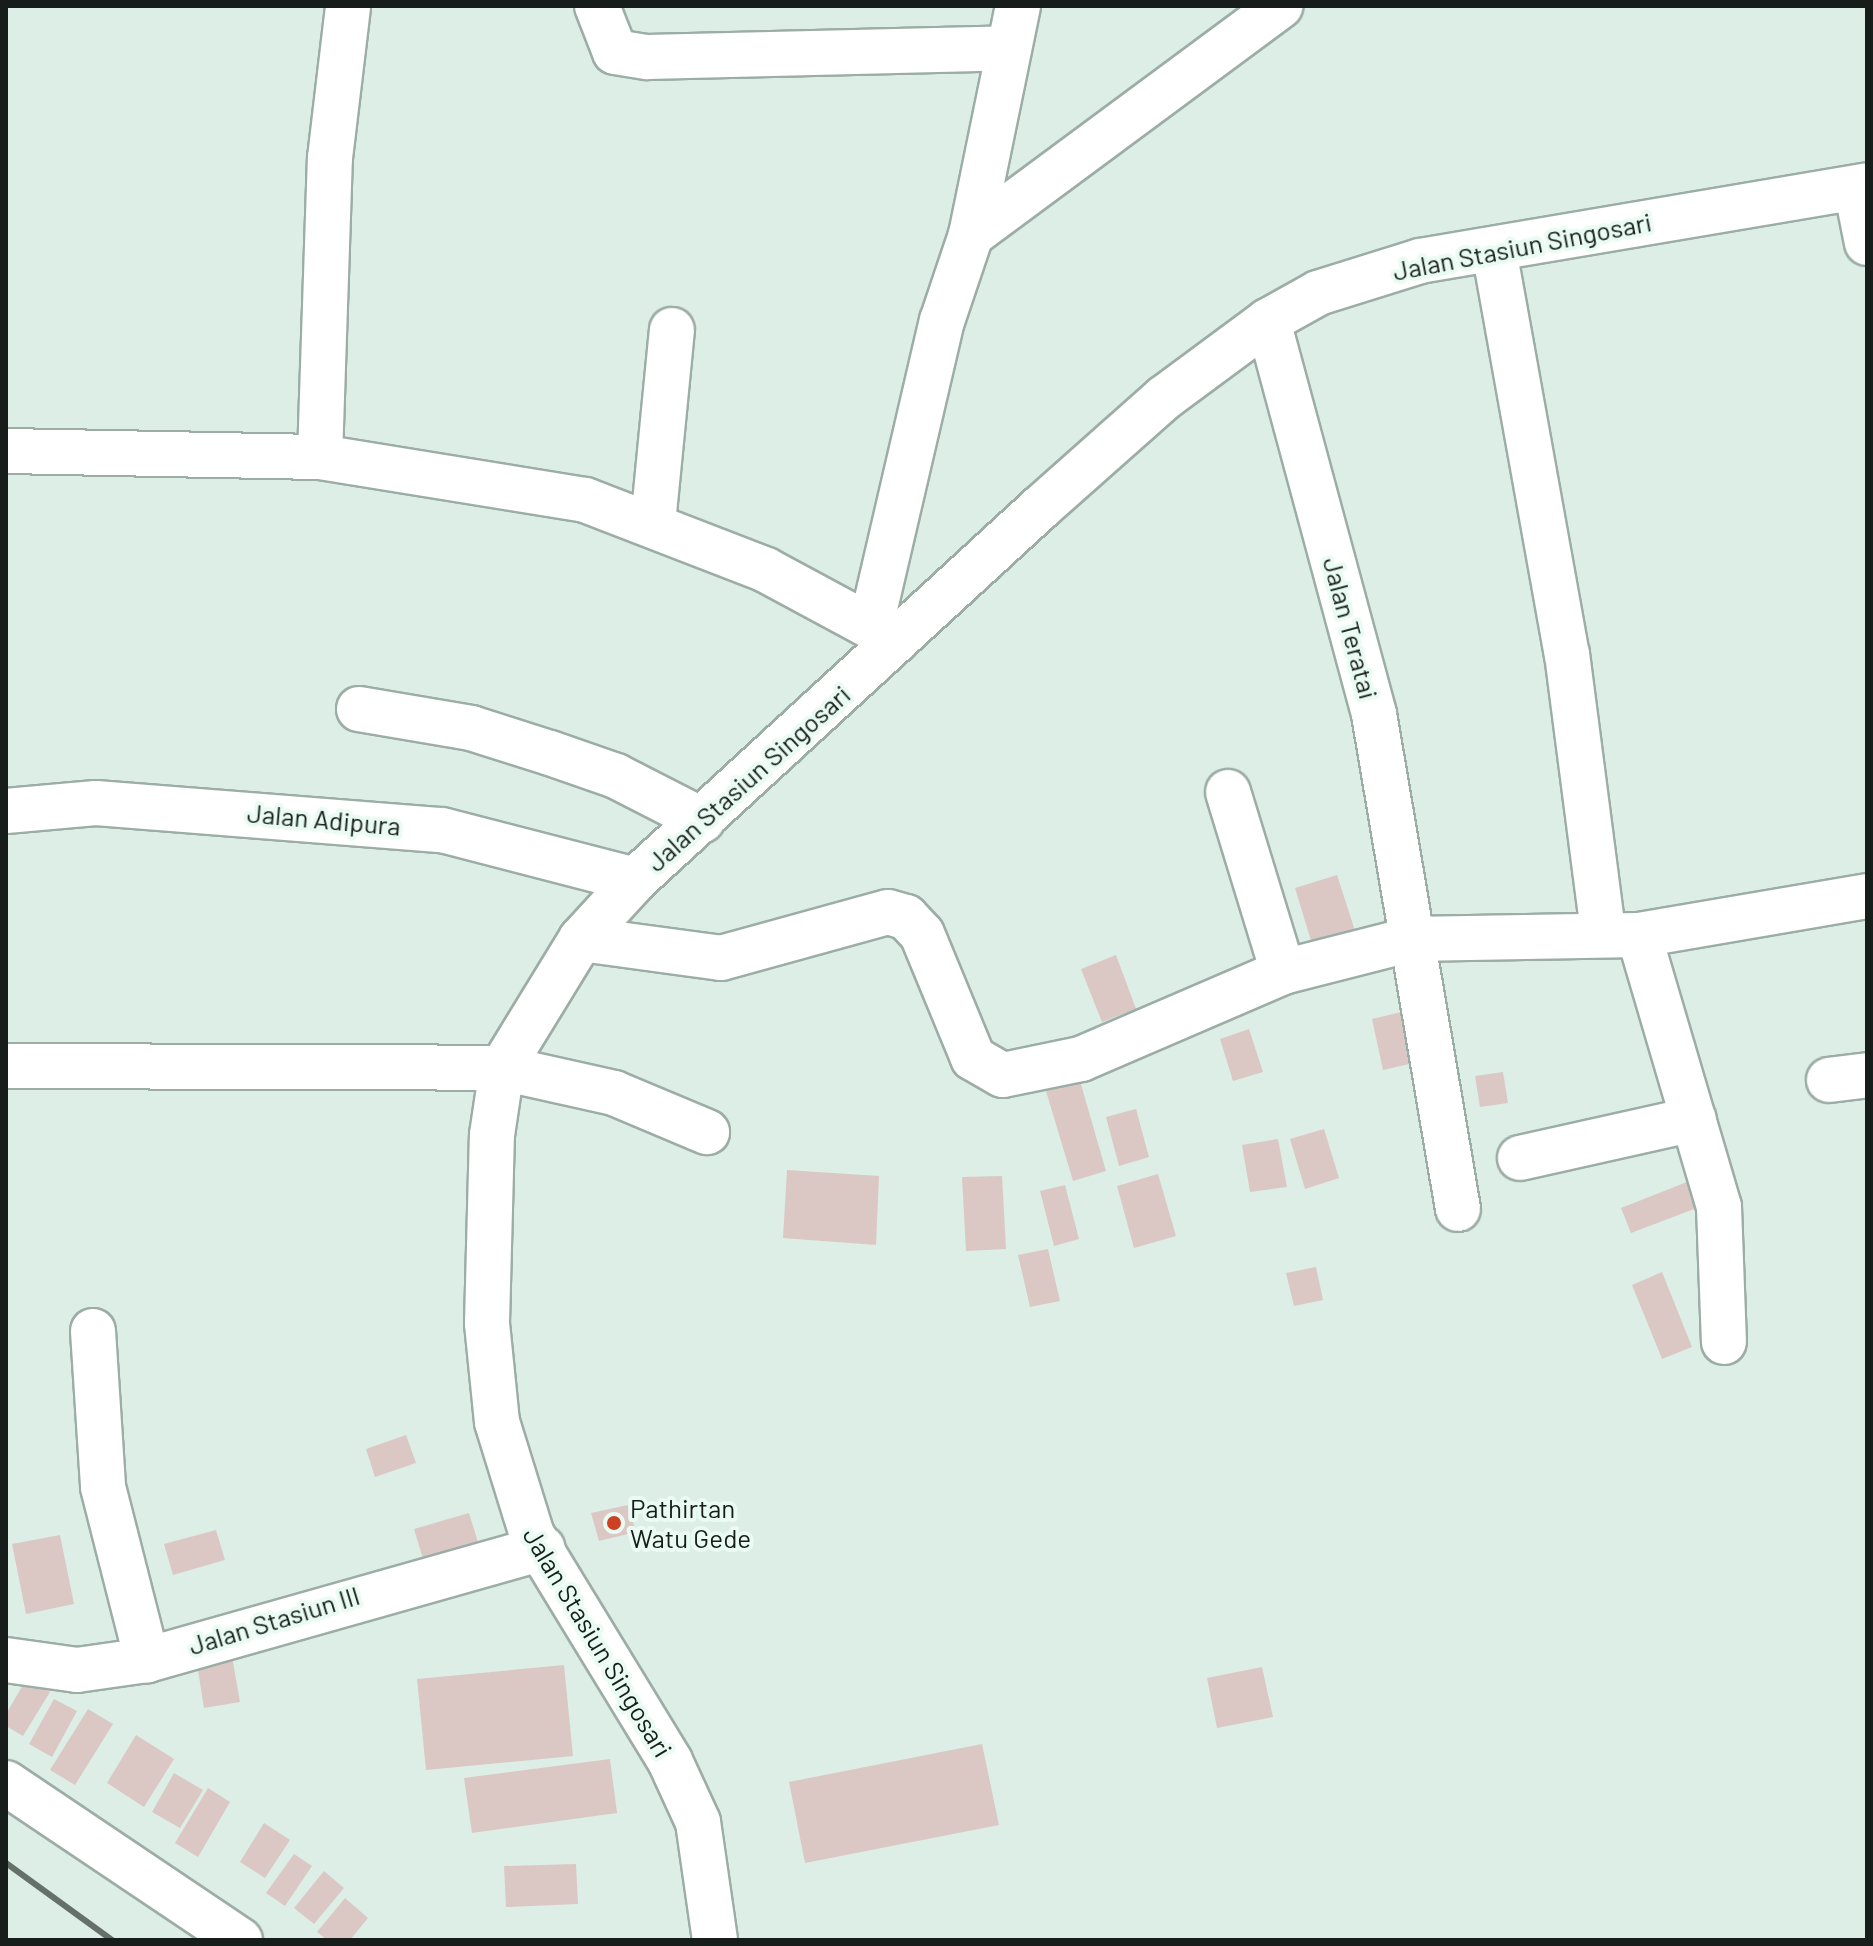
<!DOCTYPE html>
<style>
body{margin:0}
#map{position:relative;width:1873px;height:1946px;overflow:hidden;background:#dceee6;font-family:Barlow,sans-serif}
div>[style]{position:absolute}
.building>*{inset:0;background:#dbc8c4}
.roads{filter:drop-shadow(2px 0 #9cada6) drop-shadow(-2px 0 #9cada6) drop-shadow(0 2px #9cada6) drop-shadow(0 -2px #9cada6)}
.minor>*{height:44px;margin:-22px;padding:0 22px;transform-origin:22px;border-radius:22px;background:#fff}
.tertiary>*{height:44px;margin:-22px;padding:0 22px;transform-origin:22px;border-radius:22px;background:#fff}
.rail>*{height:6px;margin:-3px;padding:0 3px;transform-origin:3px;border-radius:3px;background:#65706b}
.dots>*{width:22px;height:22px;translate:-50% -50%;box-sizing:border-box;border:4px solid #e9fbf3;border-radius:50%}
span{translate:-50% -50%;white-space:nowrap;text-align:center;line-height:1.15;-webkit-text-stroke:8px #e9fbf3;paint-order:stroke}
.street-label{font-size:26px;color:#161d1a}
.poi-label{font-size:26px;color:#161d1a}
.left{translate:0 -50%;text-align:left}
.frame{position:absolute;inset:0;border:8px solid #161d1a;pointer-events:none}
</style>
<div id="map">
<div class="building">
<i style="clip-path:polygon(1337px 875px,1358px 940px,1315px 954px,1295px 888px)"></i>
<i style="clip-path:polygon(1116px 955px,1136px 1009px,1102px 1022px,1081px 969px)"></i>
<i style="clip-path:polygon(1406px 1011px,1418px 1062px,1383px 1070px,1372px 1019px)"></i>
<i style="clip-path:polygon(1249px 1029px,1263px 1072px,1233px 1081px,1220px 1039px)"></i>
<i style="clip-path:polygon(1503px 1072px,1508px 1103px,1480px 1107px,1475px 1076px)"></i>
<i style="clip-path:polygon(1080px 1081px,1106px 1171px,1073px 1181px,1046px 1091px)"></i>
<i style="clip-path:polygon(1136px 1109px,1149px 1157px,1119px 1166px,1106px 1117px)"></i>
<i style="clip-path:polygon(1324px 1129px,1339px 1178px,1305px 1189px,1290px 1139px)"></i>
<i style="clip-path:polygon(1278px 1139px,1287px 1187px,1250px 1192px,1242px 1145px)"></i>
<i style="clip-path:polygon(787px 1170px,879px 1176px,876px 1245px,783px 1238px)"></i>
<i style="clip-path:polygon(1158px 1174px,1176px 1236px,1134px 1248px,1117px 1186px)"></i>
<i style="clip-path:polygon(1002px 1176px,1006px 1249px,966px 1251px,962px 1177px)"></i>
<i style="clip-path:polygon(1692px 1180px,1702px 1206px,1631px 1233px,1621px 1208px)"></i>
<i style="clip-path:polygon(1065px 1185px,1079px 1239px,1054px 1246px,1040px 1191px)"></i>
<i style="clip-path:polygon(1048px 1249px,1060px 1301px,1030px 1307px,1018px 1255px)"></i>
<i style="clip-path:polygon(1316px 1267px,1323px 1300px,1294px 1306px,1286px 1273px)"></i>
<i style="clip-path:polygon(1662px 1272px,1692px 1347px,1662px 1359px,1632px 1285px)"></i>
<i style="clip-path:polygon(406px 1435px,416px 1463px,375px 1477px,366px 1449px)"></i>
<i style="clip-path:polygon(628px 1505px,636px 1532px,599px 1541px,591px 1513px)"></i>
<i style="clip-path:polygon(469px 1513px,481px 1552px,426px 1569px,414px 1529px)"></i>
<i style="clip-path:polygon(216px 1530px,225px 1560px,173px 1575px,164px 1544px)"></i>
<i style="clip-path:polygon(60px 1535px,74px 1604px,26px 1614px,12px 1544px)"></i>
<i style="clip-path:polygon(230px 1645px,240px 1702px,204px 1708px,195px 1651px)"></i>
<i style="clip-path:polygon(564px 1665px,573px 1756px,426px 1770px,417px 1679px)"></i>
<i style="clip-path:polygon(1262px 1667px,1273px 1717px,1217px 1728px,1207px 1678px)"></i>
<i style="clip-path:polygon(27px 1678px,50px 1692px,23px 1736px,6px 1726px,6px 1714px)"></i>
<i style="clip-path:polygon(54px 1699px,77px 1711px,52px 1757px,29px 1744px)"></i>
<i style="clip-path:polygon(88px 1709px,113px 1724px,75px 1785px,50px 1770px)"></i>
<i style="clip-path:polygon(136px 1735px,174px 1759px,144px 1807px,107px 1783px)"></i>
<i style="clip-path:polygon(982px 1744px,999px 1825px,805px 1863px,789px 1782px)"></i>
<i style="clip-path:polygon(610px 1759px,617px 1813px,472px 1833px,464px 1778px)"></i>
<i style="clip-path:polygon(174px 1773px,203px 1790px,180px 1828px,152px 1812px)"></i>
<i style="clip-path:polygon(208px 1788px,230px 1802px,198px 1857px,175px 1843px)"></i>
<i style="clip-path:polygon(264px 1823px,290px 1840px,265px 1878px,240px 1862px)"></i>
<i style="clip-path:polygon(294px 1854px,312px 1866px,285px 1906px,266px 1893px)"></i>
<i style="clip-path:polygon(576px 1864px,578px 1904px,506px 1907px,504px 1866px)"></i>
<i style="clip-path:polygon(324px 1871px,344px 1888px,314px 1924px,294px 1908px)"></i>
<i style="clip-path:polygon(345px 1898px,368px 1918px,350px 1940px,327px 1940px,317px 1932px)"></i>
</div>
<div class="roads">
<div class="minor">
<i style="left:597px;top:6px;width:49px;rotate:68.6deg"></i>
<i style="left:615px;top:52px;width:33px;rotate:9deg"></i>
<i style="left:648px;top:57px;width:361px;rotate:-1.4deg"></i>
<i style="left:1856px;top:188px;width:56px;rotate:78.7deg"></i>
<i style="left:971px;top:235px;width:385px;rotate:-36.5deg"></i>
<i style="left:1494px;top:250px;width:411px;rotate:79.8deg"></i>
<i style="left:1567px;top:654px;width:281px;rotate:82.6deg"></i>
<i style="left:1268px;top:321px;width:407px;rotate:74.9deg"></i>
<i style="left:1374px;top:714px;width:502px;rotate:80.37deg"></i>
<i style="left:320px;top:457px;width:299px;rotate:-88.1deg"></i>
<i style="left:330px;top:158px;width:153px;rotate:-83.2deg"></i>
<i style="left:653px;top:523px;width:194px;rotate:-84.4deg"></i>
<i style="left:872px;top:621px;width:308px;rotate:-76.9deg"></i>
<i style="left:942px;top:321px;width:91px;rotate:-71.4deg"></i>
<i style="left:971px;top:235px;width:234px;rotate:-78.4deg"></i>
<i style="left:359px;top:709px;width:114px;rotate:9.6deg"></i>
<i style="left:471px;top:728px;width:83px;rotate:17.6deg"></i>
<i style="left:550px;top:753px;width:70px;rotate:19.2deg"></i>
<i style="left:616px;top:776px;width:97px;rotate:27.1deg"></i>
<i style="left:1228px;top:792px;width:188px;rotate:73deg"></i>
<i style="left:6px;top:811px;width:90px;rotate:-5.1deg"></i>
<i style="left:96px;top:803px;width:347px;rotate:4.5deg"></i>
<i style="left:442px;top:830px;width:199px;rotate:14.5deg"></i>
<i style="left:1639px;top:935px;width:284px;rotate:73.6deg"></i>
<i style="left:1719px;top:1207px;width:135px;rotate:87.9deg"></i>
<i style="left:581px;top:939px;width:141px;rotate:7.7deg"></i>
<i style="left:721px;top:958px;width:173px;rotate:-15.4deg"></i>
<i style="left:888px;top:912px;width:19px;rotate:16deg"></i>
<i style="left:906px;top:917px;width:23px;rotate:47deg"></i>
<i style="left:922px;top:934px;width:134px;rotate:67.6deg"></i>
<i style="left:973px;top:1058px;width:34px;rotate:30deg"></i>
<i style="left:1003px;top:1075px;width:80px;rotate:-11.6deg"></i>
<i style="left:1081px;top:1059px;width:220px;rotate:-23.3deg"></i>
<i style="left:1283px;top:972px;width:133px;rotate:-14.3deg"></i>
<i style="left:1412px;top:939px;width:227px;rotate:-1deg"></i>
<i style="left:1639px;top:935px;width:231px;rotate:-9.7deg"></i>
<i style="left:6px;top:1066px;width:496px;rotate:0.2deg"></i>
<i style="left:502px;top:1068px;width:115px;rotate:12.6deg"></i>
<i style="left:614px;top:1093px;width:101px;rotate:22.8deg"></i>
<i style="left:1829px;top:1080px;width:38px;rotate:-7deg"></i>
<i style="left:1520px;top:1158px;width:178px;rotate:-12.6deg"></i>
<i style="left:93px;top:1331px;width:156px;rotate:86.3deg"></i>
<i style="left:103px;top:1487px;width:179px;rotate:75.7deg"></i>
<i style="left:6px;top:1660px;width:72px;rotate:8deg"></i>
<i style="left:77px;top:1670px;width:71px;rotate:-8.1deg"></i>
<i style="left:147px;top:1660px;width:411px;rotate:-15.8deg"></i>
<i style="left:6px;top:1783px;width:282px;rotate:33.9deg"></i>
</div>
<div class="tertiary">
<i style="left:6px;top:451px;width:314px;rotate:1.1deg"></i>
<i style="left:320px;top:457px;width:268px;rotate:9.2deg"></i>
<i style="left:585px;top:500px;width:194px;rotate:21.1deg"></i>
<i style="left:766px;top:570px;width:148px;rotate:28.3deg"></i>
<i style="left:715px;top:1940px;width:119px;rotate:-98.2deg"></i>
<i style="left:698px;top:1822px;width:67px;rotate:-114.7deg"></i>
<i style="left:670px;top:1761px;width:265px;rotate:-121.4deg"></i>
<i style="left:532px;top:1535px;width:118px;rotate:-107.2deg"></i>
<i style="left:497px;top:1422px;width:100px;rotate:-95.8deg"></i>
<i style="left:487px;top:1323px;width:188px;rotate:-88.5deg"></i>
<i style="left:492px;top:1135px;width:68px;rotate:-81.5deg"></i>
<i style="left:502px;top:1068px;width:151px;rotate:-58.5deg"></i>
<i style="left:581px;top:939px;width:80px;rotate:-47.5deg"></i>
<i style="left:635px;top:880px;width:550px;rotate:-42.57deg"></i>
<i style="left:1040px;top:508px;width:166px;rotate:-41.6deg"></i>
<i style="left:1164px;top:398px;width:129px;rotate:-36.5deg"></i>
<i style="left:1268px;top:321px;width:57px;rotate:-29.2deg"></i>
<i style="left:1318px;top:293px;width:107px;rotate:-17.4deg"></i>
<i style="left:1420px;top:261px;width:453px;rotate:-9.6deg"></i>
</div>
</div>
<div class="rail">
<i style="left:6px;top:1863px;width:131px;rotate:36deg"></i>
</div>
<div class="dots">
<i style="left:614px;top:1523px;background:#cb4122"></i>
</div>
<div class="street-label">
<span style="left:1522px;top:246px;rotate:-11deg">Jalan Stasiun Singosari</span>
<span style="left:1351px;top:628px;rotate:75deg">Jalan Teratai</span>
<span style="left:748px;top:778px;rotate:-42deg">Jalan Stasiun Singosari</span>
<span style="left:324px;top:819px;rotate:5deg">Jalan Adipura</span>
<span style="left:274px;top:1620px;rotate:-17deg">Jalan Stasiun III</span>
<span style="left:598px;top:1642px;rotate:59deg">Jalan Stasiun Singosari</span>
</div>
<div class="poi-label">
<span class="left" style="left:630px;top:1523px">Pathirtan<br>Watu Gede</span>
</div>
<div class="frame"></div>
</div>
